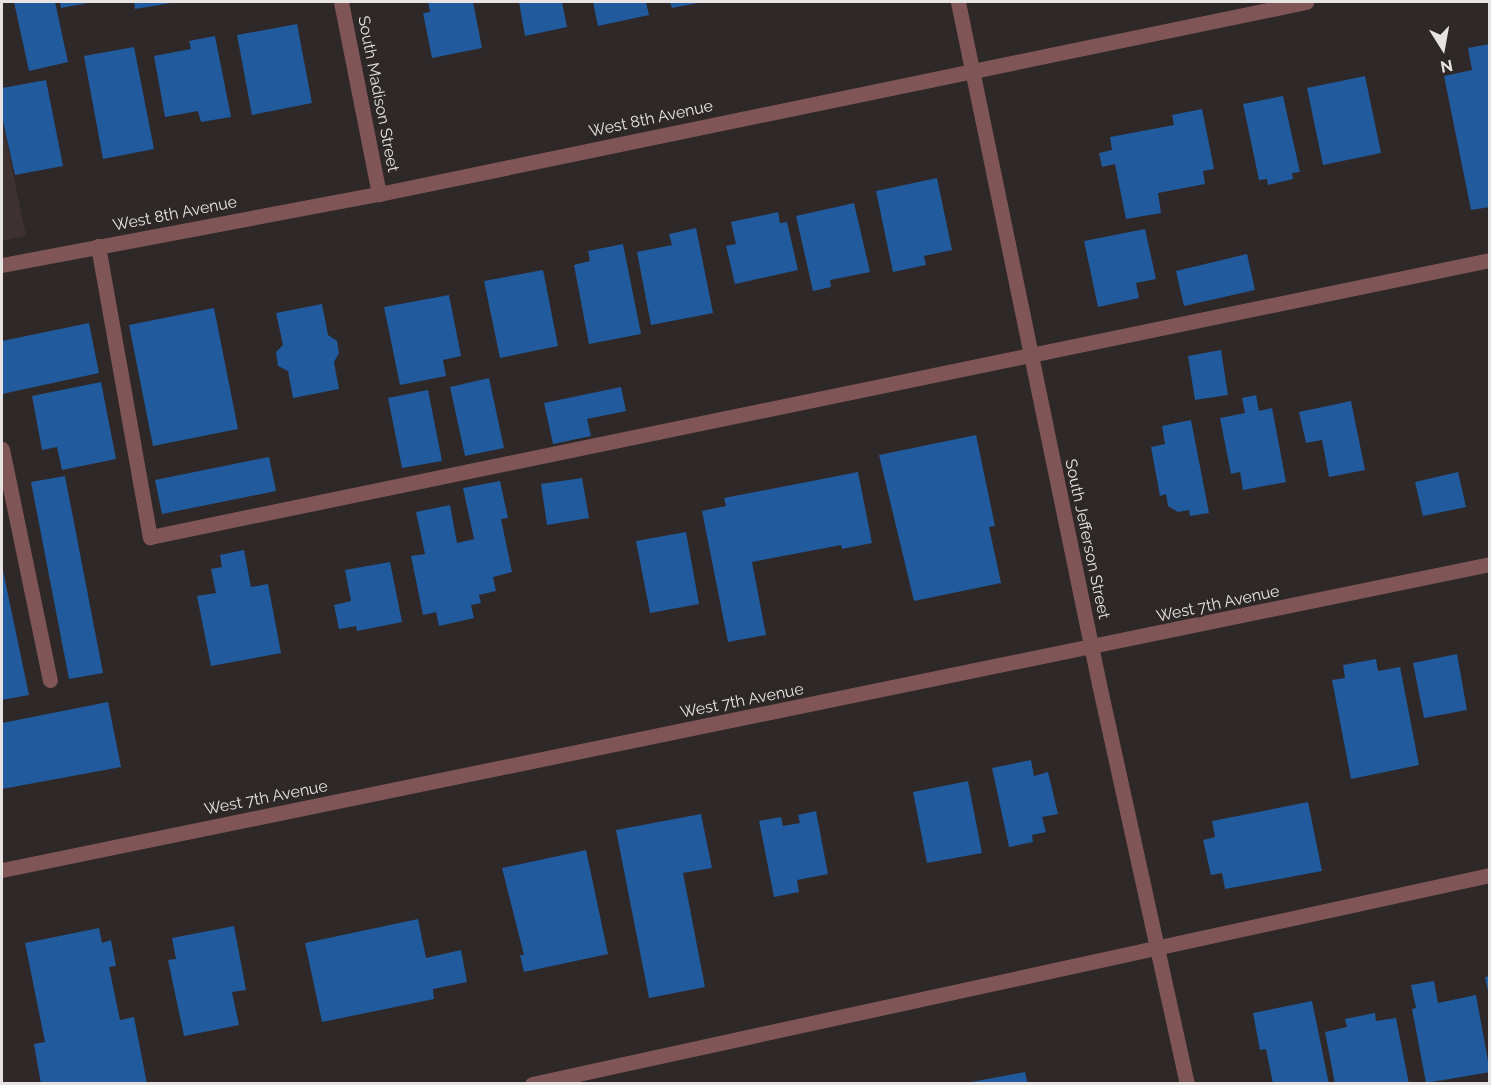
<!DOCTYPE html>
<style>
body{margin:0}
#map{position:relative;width:1491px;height:1085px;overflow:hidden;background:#2e2828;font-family:Raleway,sans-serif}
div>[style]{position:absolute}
.built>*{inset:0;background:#3d3131}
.building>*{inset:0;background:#215a9d}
.lane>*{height:15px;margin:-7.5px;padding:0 7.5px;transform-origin:7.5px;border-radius:7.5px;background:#7f5555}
.street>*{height:15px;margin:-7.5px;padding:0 7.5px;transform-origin:7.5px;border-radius:7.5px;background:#7f5555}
span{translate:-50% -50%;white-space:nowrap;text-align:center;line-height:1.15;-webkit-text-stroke:4.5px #2e2828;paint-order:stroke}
.street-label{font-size:16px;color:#e7e3e3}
.frame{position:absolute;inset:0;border:3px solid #e7e3e3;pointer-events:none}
.north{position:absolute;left:1413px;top:18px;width:60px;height:60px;-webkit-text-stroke:4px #2e2828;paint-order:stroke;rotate:169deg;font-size:16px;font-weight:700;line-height:24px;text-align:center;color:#e7e3e3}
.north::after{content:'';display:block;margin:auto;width:21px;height:27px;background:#e7e3e3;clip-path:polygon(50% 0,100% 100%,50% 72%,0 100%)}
</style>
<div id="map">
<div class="built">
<i style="clip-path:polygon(2px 119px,26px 236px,2px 241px)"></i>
</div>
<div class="building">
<i style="clip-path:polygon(14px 2px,55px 2px,68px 62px,29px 71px)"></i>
<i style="clip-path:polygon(60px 2px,88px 2px,88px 3px,61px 8px)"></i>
<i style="clip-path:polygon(134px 2px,170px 2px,171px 3px,135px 9px)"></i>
<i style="clip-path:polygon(428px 2px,473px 2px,482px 48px,432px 58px,423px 13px,430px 12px)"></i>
<i style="clip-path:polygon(519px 2px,562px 2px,567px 27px,525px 36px)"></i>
<i style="clip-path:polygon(593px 2px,646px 2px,649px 15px,598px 26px)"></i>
<i style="clip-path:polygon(670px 2px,698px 2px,698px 3px,672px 8px)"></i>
<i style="clip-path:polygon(297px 24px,312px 103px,252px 115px,237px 35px)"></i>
<i style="clip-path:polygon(215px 36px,231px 117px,201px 122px,198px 111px,165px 117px,154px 56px,191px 49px,189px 41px)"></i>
<i style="clip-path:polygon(1490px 44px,1490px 207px,1471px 210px,1444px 76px,1472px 70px,1468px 48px)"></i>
<i style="clip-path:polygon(134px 47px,154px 149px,103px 159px,84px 56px)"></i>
<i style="clip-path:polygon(1365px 76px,1381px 153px,1323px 165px,1307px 88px)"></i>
<i style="clip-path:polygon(46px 80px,63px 166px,15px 175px,2px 117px,2px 88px)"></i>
<i style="clip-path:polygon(1283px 96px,1300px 172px,1292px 173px,1293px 179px,1268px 185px,1267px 179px,1259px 180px,1243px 104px)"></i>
<i style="clip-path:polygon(1202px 109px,1214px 169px,1203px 171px,1205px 184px,1158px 193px,1161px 213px,1126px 219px,1115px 164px,1102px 167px,1099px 153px,1112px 150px,1110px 137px,1174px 125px,1172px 115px)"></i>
<i style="clip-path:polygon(937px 178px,952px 250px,924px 256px,926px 265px,893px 272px,876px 191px)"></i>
<i style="clip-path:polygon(854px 203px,870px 272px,830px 280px,831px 287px,813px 291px,796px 216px)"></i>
<i style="clip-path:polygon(778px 212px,780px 223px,787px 222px,798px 270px,735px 284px,726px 246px,736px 244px,731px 222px)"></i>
<i style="clip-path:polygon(696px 228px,713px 313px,651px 325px,637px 252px,672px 245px,669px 234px)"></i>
<i style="clip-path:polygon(1145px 229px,1156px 279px,1136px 283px,1139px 298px,1098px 307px,1084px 241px)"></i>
<i style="clip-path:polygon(623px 244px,641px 334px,589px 344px,574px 265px,590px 261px,588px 251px)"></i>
<i style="clip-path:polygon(1247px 254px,1255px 290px,1184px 306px,1176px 271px)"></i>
<i style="clip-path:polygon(543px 270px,558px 346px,500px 358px,484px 281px)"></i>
<i style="clip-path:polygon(449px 295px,461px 356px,443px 360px,446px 376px,400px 385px,384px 307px)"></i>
<i style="clip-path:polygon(322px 304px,328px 335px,337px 341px,339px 353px,334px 362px,339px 389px,293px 398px,288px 371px,278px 366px,276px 352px,283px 345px,276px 313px)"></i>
<i style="clip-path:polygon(214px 308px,238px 429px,153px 446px,129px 325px)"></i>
<i style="clip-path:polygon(89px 323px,99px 373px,2px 394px,2px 341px)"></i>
<i style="clip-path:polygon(1221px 350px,1228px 395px,1195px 400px,1188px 356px)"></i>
<i style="clip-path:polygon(489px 378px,504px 448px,465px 456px,450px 387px)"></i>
<i style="clip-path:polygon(101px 382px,116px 459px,62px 470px,57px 447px,42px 450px,32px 396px)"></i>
<i style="clip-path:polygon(621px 387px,626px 411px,587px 419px,591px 436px,553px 444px,544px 403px)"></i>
<i style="clip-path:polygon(428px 390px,442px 461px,402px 468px,388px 398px)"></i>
<i style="clip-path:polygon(1256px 395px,1259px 411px,1272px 408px,1286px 482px,1243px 490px,1240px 472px,1231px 474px,1220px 418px,1245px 413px,1242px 398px)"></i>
<i style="clip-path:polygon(1351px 401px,1365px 470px,1329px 477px,1322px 440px,1306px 443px,1299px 412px)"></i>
<i style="clip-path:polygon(1191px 420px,1209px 513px,1190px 516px,1189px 510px,1178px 512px,1168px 506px,1166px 494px,1160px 496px,1151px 447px,1165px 444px,1162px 426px)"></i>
<i style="clip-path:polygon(976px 435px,995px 526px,989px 527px,1001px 583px,914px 601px,879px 455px)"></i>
<i style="clip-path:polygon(269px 457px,276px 491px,162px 514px,155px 480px)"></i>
<i style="clip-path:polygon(858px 472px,872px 543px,842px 549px,841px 545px,752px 562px,766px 635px,728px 642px,702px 511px,726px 506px,724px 498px)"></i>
<i style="clip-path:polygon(1458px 472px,1466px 507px,1423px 516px,1415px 482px)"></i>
<i style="clip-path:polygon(65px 476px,103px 673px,69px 679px,31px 482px)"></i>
<i style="clip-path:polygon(582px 478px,589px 518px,547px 525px,541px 484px)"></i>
<i style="clip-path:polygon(500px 481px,508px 518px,501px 519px,512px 572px,493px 577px,496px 591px,479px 595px,481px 603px,471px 605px,474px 618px,439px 626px,436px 612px,423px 615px,411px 556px,425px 554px,416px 512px,450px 505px,457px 543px,474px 539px,463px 488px)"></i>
<i style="clip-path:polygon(686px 532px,699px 604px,650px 613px,636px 541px)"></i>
<i style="clip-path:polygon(244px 550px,251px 587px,268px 584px,281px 653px,211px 666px,197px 596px,216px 593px,211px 569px,222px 567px,220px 555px)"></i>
<i style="clip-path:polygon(390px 562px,402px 622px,357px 631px,356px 626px,339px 629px,334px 605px,351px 601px,345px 570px)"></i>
<i style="clip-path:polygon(2px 566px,29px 695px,2px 700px)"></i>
<i style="clip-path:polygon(1457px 654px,1467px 710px,1424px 718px,1413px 663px)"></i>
<i style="clip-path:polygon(1376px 659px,1378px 671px,1400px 667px,1419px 765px,1351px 779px,1332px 680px,1345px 678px,1343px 665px)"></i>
<i style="clip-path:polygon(108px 702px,121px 767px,2px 789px,2px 723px)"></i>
<i style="clip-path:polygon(1031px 760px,1034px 776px,1048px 772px,1058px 814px,1042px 817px,1046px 832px,1032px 835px,1033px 842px,1009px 847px,992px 768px)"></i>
<i style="clip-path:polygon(968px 781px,982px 853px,927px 863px,913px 792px)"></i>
<i style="clip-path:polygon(1308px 802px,1322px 871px,1225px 889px,1222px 873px,1211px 875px,1203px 840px,1215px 837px,1212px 821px)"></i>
<i style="clip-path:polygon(816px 811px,828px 874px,797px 880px,799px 892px,774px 897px,759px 821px,781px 817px,783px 826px,800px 823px,798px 815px)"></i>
<i style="clip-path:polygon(701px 814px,712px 868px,683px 873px,705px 987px,649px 998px,616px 830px)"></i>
<i style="clip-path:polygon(586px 850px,608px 954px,524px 972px,520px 955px,524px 955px,502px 868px)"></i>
<i style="clip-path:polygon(418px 919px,426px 958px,461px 950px,467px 982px,433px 989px,434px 999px,322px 1022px,305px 943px)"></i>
<i style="clip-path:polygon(234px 926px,246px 990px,232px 992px,239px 1025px,184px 1036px,168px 960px,176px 959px,172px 938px)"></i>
<i style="clip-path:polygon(99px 928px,102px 943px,111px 940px,116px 966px,109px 967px,120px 1020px,134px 1017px,147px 1084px,41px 1084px,34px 1044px,45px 1042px,25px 943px)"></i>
<i style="clip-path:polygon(1490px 976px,1490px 991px,1488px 991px,1485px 977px)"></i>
<i style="clip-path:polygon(1434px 981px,1438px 1003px,1476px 995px,1490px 1072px,1426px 1083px,1412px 1009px,1416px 1008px,1411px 985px)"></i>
<i style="clip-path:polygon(1312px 1001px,1329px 1084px,1273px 1084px,1266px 1049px,1260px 1050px,1253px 1013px)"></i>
<i style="clip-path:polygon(1375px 1013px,1376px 1021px,1396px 1018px,1409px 1084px,1335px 1084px,1325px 1032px,1347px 1027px,1345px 1019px)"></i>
<i style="clip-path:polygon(1025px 1072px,1028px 1084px,971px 1084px,971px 1082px)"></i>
</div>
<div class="lane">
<i style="left:98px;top:246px;width:296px;rotate:79.9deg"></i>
<i style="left:150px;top:537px;width:1368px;rotate:-11.68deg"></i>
<i style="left:2px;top:449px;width:236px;rotate:78.3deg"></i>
<i style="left:532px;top:1084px;width:981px;rotate:-12.31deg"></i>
</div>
<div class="street">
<i style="left:341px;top:2px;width:196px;rotate:78.8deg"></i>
<i style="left:958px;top:2px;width:696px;rotate:78.32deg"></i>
<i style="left:1099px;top:684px;width:410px;rotate:77.6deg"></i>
<i style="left:2px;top:265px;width:384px;rotate:-10.7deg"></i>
<i style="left:379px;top:194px;width:947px;rotate:-11.7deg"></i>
<i style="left:2px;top:870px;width:1519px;rotate:-11.62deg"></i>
</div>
<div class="street-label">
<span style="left:378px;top:94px;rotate:79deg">South Madison Street</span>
<span style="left:651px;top:119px;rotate:-12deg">West 8th Avenue</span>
<span style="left:175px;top:214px;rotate:-11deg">West 8th Avenue</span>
<span style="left:1087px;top:539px;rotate:78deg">South Jefferson Street</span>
<span style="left:1218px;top:604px;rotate:-12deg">West 7th Avenue</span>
<span style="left:742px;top:701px;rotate:-11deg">West 7th Avenue</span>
<span style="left:266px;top:798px;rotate:-11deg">West 7th Avenue</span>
</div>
<div class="frame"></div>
<div class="north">N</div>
</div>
